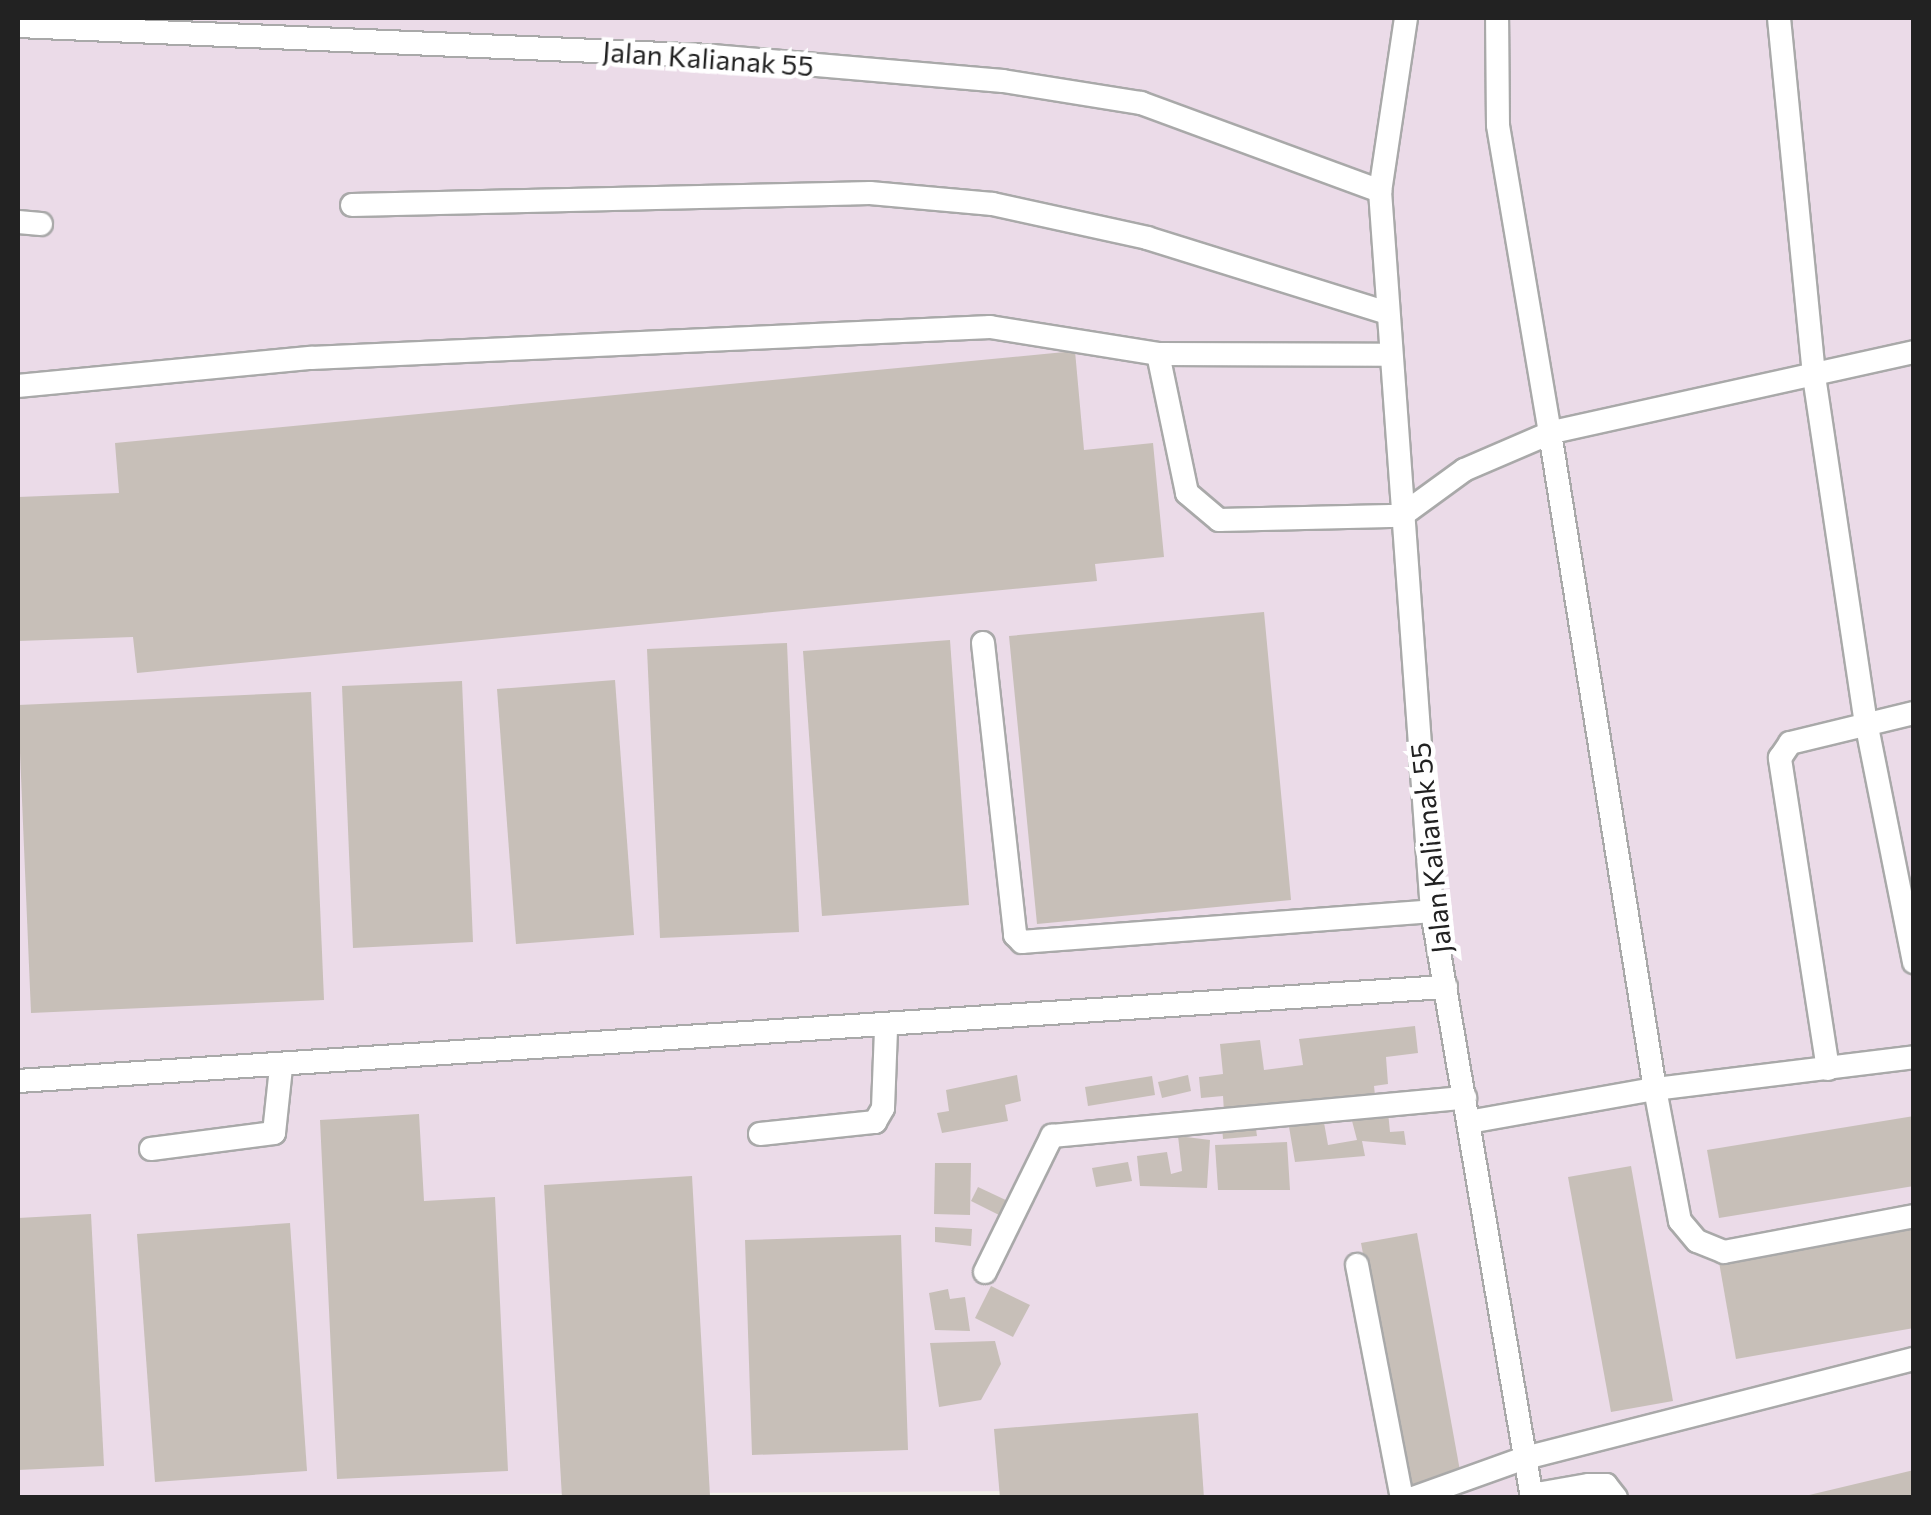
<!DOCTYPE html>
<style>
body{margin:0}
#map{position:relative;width:1931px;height:1515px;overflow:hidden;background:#f2efe9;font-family:Commissioner,sans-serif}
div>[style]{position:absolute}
.industrial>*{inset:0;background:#ebdbe8}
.building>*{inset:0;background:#c7bfb8}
.roads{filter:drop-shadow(2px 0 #a9a9a9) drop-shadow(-2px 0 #a9a9a9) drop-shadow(0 2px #a9a9a9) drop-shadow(0 -2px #a9a9a9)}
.lane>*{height:22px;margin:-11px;padding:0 11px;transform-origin:11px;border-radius:11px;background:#fff}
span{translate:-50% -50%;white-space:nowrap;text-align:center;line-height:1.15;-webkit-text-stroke:9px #fff;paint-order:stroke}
.street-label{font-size:28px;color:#222}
.frame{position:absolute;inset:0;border:20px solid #222;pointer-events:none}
</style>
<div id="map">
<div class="industrial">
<i style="clip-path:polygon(18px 18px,1913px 18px,1913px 1497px,1025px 1498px,1025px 1491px,18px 1497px)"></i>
</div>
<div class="building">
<i style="clip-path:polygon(1075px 351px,1084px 450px,1153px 443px,1164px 557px,1095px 564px,1097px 581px,137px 673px,133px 637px,18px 641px,18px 497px,119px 493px,115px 443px)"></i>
<i style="clip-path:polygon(1264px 612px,1291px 900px,1037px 924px,1009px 636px)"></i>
<i style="clip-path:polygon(950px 640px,969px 905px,822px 916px,803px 651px)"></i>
<i style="clip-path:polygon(787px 643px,799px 932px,660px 938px,647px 649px)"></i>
<i style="clip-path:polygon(615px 680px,634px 935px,516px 944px,497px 689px)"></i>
<i style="clip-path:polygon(462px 681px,473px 942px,353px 948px,342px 686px)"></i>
<i style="clip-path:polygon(311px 692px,324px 1000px,31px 1013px,18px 705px)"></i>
<i style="clip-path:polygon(1415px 1026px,1418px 1053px,1386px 1057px,1388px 1084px,1374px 1086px,1375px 1095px,1224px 1112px,1223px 1096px,1201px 1098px,1199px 1077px,1223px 1074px,1220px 1044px,1260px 1040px,1264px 1070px,1303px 1065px,1299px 1039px)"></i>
<i style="clip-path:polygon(1017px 1075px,1021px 1101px,1005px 1105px,1008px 1121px,942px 1133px,937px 1113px,949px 1111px,946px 1090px)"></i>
<i style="clip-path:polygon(1188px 1075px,1191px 1091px,1162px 1098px,1158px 1082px)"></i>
<i style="clip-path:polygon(1152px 1076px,1155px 1095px,1088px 1106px,1085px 1087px)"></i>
<i style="clip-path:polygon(1388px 1112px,1390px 1132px,1404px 1131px,1406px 1145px,1362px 1141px,1365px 1156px,1295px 1162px,1288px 1121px,1323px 1117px,1328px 1145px,1357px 1140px,1351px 1117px)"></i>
<i style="clip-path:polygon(419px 1114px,424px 1201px,495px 1197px,508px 1471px,337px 1479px,320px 1120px)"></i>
<i style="clip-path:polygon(1914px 1116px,1914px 1186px,1719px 1218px,1707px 1150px)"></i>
<i style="clip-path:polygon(1255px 1122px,1257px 1136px,1223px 1139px,1222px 1126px)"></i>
<i style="clip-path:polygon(1178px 1136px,1210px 1140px,1207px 1188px,1140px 1186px,1137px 1156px,1167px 1152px,1171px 1174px,1182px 1171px)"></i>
<i style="clip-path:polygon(1287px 1142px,1290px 1190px,1218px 1190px,1215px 1145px)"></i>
<i style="clip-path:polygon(1128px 1162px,1132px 1181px,1096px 1187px,1092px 1168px)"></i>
<i style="clip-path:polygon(935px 1163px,971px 1163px,970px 1215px,934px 1214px)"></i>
<i style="clip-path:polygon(1631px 1166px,1673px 1401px,1611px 1412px,1568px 1177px)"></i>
<i style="clip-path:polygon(692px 1176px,710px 1496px,562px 1498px,544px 1185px)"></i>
<i style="clip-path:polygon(978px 1187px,1010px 1202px,1003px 1217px,971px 1201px)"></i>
<i style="clip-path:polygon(91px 1214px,104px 1466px,18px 1470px,18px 1218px)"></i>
<i style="clip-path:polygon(290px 1223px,307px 1471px,155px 1482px,137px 1234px)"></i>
<i style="clip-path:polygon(935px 1227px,972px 1229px,971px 1246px,935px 1242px)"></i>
<i style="clip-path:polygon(1914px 1228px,1914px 1328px,1736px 1359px,1719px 1262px)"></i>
<i style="clip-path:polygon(1417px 1233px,1462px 1482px,1407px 1491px,1361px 1243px)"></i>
<i style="clip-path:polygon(901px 1235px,908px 1450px,752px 1455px,745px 1240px)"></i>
<i style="clip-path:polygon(991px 1286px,1030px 1305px,1013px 1337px,975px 1318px)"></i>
<i style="clip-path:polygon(948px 1289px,950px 1299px,965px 1297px,970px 1331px,935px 1330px,929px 1293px)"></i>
<i style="clip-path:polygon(995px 1341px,1001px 1364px,981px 1400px,939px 1407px,930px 1343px)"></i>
<i style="clip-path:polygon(1198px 1413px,1204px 1498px,1000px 1498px,994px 1429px)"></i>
<i style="clip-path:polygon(1914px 1470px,1914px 1498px,1805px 1498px,1805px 1496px)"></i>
</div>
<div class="roads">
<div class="lane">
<i style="left:1406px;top:18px;width:175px;rotate:98.5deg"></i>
<i style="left:1380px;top:191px;width:722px;rotate:85.87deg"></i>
<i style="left:1432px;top:911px;width:595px;rotate:80.33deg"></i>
<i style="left:1779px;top:18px;width:360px;rotate:84.4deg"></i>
<i style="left:1814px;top:376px;width:350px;rotate:81.5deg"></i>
<i style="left:1866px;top:722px;width:245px;rotate:78.7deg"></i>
<i style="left:18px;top:26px;width:695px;rotate:2.48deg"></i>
<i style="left:712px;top:56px;width:292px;rotate:4.9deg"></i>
<i style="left:1003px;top:81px;width:140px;rotate:9.1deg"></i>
<i style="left:1141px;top:103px;width:255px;rotate:20.2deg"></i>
<i style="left:352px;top:205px;width:518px;rotate:-1.33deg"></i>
<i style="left:870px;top:193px;width:123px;rotate:5.1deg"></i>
<i style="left:993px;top:204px;width:158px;rotate:12.4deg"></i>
<i style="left:1147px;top:238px;width:252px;rotate:17.3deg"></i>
<i style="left:18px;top:222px;width:23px;rotate:5deg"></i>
<i style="left:1914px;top:352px;width:373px;rotate:167.5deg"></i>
<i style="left:1550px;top:433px;width:664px;rotate:80.91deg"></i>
<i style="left:1655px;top:1089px;width:261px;rotate:-7deg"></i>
<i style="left:1158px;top:354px;width:233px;rotate:0.2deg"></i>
<i style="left:18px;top:386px;width:294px;rotate:-5.5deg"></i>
<i style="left:311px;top:358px;width:680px;rotate:-2.61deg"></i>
<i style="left:990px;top:327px;width:170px;rotate:9.1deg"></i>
<i style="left:1158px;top:354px;width:142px;rotate:78.2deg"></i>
<i style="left:1187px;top:493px;width:42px;rotate:40.2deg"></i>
<i style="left:1219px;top:520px;width:182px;rotate:-1.3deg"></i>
<i style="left:1401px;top:516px;width:78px;rotate:-36.1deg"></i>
<i style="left:1464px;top:470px;width:94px;rotate:-23.3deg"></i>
<i style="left:1550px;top:433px;width:312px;rotate:-99.6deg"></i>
<i style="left:1498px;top:125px;width:107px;rotate:-90.5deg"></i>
<i style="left:983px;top:643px;width:294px;rotate:83.7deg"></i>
<i style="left:1015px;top:935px;width:10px;rotate:45deg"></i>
<i style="left:1022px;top:942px;width:411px;rotate:-4.3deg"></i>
<i style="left:1828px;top:1069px;width:315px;rotate:-98.8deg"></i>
<i style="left:1780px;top:758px;width:18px;rotate:-56deg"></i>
<i style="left:1790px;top:743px;width:128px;rotate:-13.6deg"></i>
<i style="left:18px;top:1081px;width:1431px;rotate:-3.77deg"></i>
<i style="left:1469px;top:1122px;width:189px;rotate:-10.1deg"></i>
<i style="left:1655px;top:1089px;width:134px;rotate:79.3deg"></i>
<i style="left:1680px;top:1221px;width:26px;rotate:50deg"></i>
<i style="left:1697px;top:1241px;width:29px;rotate:22deg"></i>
<i style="left:1724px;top:1252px;width:193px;rotate:-10.7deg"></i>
<i style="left:760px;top:1134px;width:116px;rotate:-6deg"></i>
<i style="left:875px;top:1122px;width:16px;rotate:-60deg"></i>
<i style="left:883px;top:1108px;width:79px;rotate:-87.8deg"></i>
<i style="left:151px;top:1149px;width:124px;rotate:-7.4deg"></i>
<i style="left:274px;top:1133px;width:66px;rotate:-83.9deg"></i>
<i style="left:1357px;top:1265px;width:237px;rotate:79.1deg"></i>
<i style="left:985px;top:1272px;width:152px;rotate:-63.8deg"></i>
<i style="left:1052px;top:1136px;width:415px;rotate:-5.3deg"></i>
<i style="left:1531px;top:1495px;width:59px;rotate:-9.8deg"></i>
<i style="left:1589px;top:1485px;width:17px"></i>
<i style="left:1606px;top:1485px;width:16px;rotate:52deg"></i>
<i style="left:1413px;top:1498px;width:119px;rotate:-19.7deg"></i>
<i style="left:1525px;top:1458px;width:401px;rotate:-14.3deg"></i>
</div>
</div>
<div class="street-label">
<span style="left:708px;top:58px;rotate:4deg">Jalan Kalianak 55</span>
<span style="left:1430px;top:848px;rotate:-96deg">Jalan Kalianak 55</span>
</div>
<div class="frame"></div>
</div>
